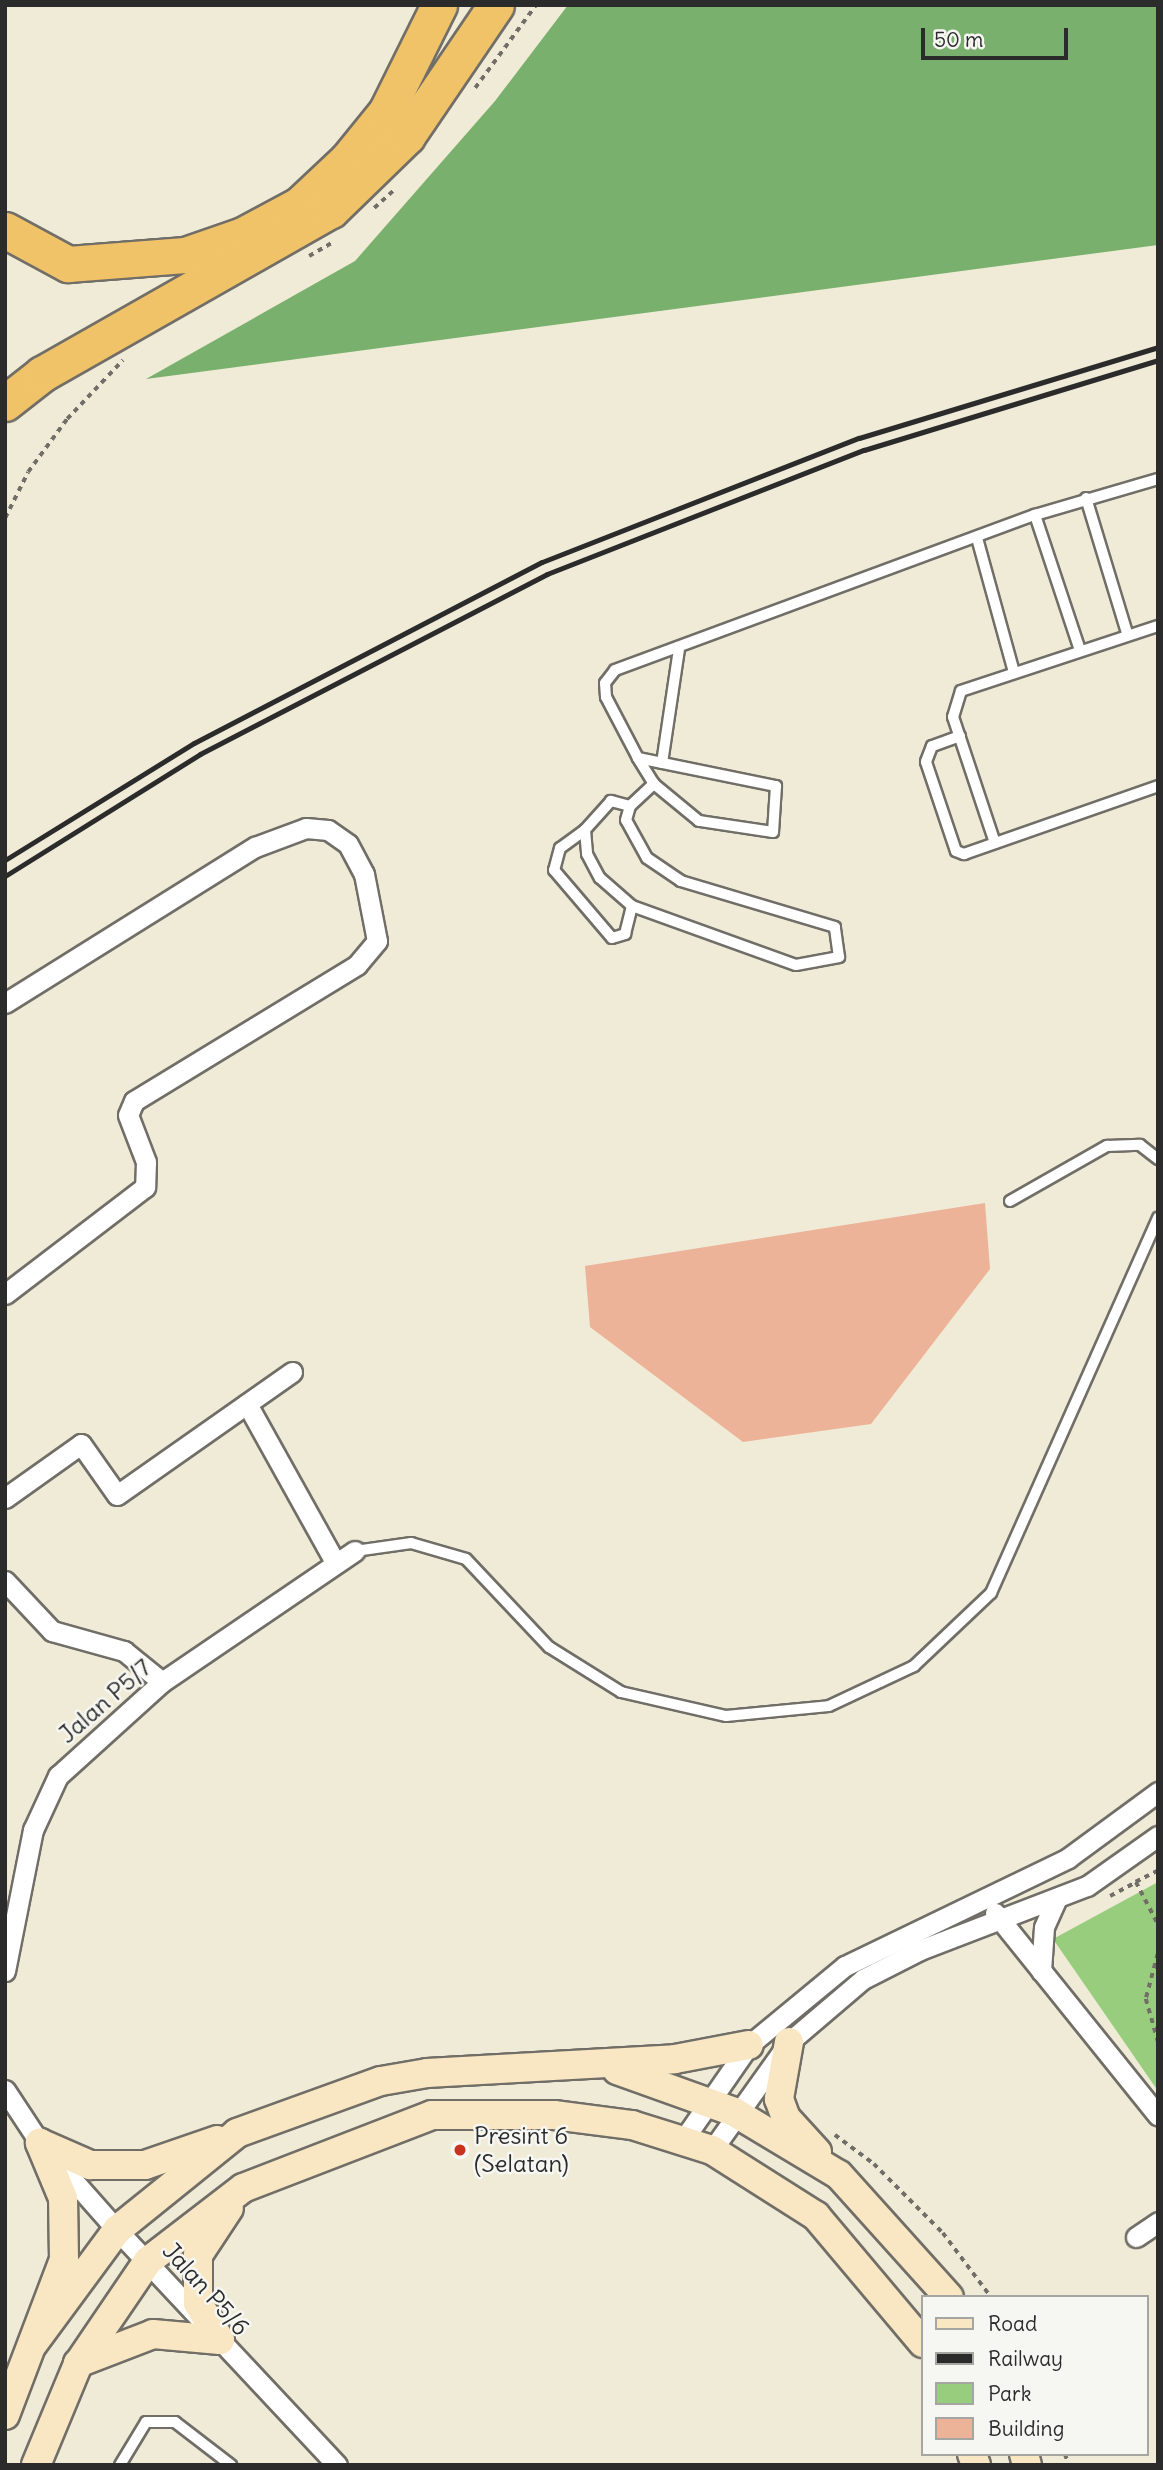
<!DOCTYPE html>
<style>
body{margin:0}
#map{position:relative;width:1163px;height:2470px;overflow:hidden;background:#f0ebd7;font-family:Delius,sans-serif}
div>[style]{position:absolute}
.green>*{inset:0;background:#98cd7e}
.forest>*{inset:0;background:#7ab06d}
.building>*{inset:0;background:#ecb398}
.path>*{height:3.5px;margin-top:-1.75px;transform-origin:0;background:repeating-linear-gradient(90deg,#706e67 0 5px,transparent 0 10px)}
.roads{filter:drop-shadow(2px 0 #706e67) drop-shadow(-2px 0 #706e67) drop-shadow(0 2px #706e67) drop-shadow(0 -2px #706e67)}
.lane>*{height:10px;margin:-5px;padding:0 5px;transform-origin:5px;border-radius:5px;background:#fff}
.street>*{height:19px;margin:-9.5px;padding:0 9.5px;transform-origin:9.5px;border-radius:9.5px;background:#fff}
.secondary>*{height:28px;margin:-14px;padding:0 14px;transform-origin:14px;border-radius:14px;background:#f9e7c3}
.highway>*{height:35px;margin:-17.5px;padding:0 17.5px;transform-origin:17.5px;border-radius:17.5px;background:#f1c369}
.rail>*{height:5px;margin:-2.5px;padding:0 2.5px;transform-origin:2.5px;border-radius:2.5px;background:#2b2b2b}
.dots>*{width:19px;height:19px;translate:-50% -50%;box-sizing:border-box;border:4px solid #f6f6f2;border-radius:50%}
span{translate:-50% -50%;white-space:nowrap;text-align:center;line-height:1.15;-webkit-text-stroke:5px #f6f6f2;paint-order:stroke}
.street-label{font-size:24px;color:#2b2b2b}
.poi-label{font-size:24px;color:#2b2b2b}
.left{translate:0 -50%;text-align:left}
.frame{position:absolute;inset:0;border:7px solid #2b2b2b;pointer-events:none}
.legend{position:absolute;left:921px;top:2295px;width:228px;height:161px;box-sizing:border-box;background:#f6f6f2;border:2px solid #a5a5a2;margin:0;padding:9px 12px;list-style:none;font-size:21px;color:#2b2b2b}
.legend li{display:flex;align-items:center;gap:14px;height:35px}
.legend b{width:35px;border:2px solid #a5a5a2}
.scale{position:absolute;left:921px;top:28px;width:147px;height:32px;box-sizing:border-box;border:4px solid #2b2b2b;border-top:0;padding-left:9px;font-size:21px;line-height:24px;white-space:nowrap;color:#2b2b2b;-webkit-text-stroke:5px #f6f6f2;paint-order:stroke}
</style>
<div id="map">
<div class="green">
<i style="clip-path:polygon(1158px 1882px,1158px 2091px,1053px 1939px)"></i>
</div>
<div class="forest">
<i style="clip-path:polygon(568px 5px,1158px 5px,1158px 245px,146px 379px,355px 261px,495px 101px)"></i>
</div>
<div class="building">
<i style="clip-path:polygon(985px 1203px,990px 1269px,871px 1424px,743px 1442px,590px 1327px,585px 1266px)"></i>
</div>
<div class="path">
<i style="left:475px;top:88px;width:103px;rotate:-53.7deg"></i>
<i style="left:374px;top:208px;width:27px;rotate:-42deg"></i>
<i style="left:309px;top:256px;width:28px;rotate:-30deg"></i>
<i style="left:5px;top:518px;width:51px;rotate:-63.4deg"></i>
<i style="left:28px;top:472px;width:66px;rotate:-53.7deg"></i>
<i style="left:67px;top:419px;width:81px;rotate:-46.5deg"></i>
<i style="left:1158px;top:1871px;width:25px;rotate:153deg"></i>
<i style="left:1136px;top:1882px;width:47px;rotate:62.4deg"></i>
<i style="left:1110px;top:1896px;width:30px;rotate:-28deg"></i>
<i style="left:1158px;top:1954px;width:47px;rotate:104.9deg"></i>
<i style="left:1146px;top:1999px;width:44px;rotate:74.1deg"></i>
<i style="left:835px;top:2135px;width:49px;rotate:36.6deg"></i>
<i style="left:874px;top:2164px;width:98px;rotate:45deg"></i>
<i style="left:943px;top:2233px;width:80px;rotate:53.1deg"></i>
<i style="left:1065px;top:2454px;width:12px;rotate:70deg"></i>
</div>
<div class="roads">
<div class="lane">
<i style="left:1086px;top:498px;width:141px;rotate:73.1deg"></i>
<i style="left:1035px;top:515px;width:139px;rotate:71.6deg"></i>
<i style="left:977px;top:538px;width:139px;rotate:74.6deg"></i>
<i style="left:960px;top:736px;width:30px;rotate:160deg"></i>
<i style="left:932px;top:746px;width:17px;rotate:111deg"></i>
<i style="left:926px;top:762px;width:94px;rotate:71.4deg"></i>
<i style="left:956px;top:851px;width:9px;rotate:21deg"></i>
<i style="left:964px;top:854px;width:206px;rotate:-19.3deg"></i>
<i style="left:638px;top:758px;width:141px;rotate:11.5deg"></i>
<i style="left:776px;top:786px;width:46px;rotate:93.7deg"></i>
<i style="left:773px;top:832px;width:75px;rotate:-171.5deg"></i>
<i style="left:699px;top:821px;width:58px;rotate:-140.6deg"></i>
<i style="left:654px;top:784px;width:31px;rotate:-122deg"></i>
<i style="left:638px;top:758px;width:69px;rotate:-117.7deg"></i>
<i style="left:606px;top:697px;width:14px;rotate:-94deg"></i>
<i style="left:605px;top:683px;width:16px;rotate:-52deg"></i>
<i style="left:615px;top:670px;width:448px;rotate:-20.3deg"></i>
<i style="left:1035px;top:515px;width:128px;rotate:-16.3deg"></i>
<i style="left:662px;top:763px;width:115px;rotate:-81.5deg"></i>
<i style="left:630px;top:806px;width:20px;rotate:-165deg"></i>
<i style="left:611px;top:801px;width:39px;rotate:132deg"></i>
<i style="left:585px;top:830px;width:24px;rotate:85deg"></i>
<i style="left:587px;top:854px;width:27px;rotate:62deg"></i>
<i style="left:600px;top:878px;width:43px;rotate:41.2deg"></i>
<i style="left:632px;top:906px;width:174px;rotate:19.8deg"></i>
<i style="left:796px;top:965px;width:44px;rotate:-10.5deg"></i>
<i style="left:839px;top:957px;width:30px;rotate:-98deg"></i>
<i style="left:835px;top:927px;width:161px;rotate:-163.4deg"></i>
<i style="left:681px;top:881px;width:41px;rotate:-145.9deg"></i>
<i style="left:647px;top:858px;width:43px;rotate:-118.9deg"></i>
<i style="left:626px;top:820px;width:15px;rotate:-74deg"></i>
<i style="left:630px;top:806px;width:33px;rotate:-43deg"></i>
<i style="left:585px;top:830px;width:31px;rotate:144deg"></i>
<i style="left:560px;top:848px;width:23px;rotate:105deg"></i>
<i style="left:554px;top:870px;width:89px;rotate:49.5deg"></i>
<i style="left:612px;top:938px;width:14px;rotate:-17deg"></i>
<i style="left:625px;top:934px;width:29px;rotate:-76deg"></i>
<i style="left:995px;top:843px;width:133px;rotate:-108.4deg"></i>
<i style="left:953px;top:717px;width:27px;rotate:-73deg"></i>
<i style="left:961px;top:691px;width:207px;rotate:-18.3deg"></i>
<i style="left:1010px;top:1201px;width:112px;rotate:-29.6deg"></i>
<i style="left:1107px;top:1146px;width:33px;rotate:-2deg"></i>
<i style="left:1140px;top:1145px;width:23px;rotate:38deg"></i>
<i style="left:355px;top:1551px;width:57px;rotate:-8.1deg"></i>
<i style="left:411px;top:1543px;width:57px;rotate:16.2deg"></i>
<i style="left:466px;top:1559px;width:121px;rotate:46.7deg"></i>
<i style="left:549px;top:1647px;width:85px;rotate:32deg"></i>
<i style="left:621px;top:1692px;width:108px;rotate:12.9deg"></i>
<i style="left:726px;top:1716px;width:103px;rotate:-5.5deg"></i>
<i style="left:829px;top:1706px;width:94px;rotate:-25.2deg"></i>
<i style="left:914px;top:1666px;width:106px;rotate:-43.5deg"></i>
<i style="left:991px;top:1593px;width:411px;rotate:-66deg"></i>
<i style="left:120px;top:2465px;width:50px;rotate:-58.8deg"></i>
<i style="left:146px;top:2422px;width:29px"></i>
<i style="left:175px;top:2422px;width:71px;rotate:37.5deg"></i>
</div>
<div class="street">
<i style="left:5px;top:1003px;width:295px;rotate:-32deg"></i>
<i style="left:255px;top:847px;width:54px;rotate:-20.4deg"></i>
<i style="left:306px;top:828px;width:22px;rotate:5deg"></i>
<i style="left:328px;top:830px;width:24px;rotate:35deg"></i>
<i style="left:348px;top:844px;width:34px;rotate:62deg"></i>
<i style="left:364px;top:874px;width:68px;rotate:79deg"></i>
<i style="left:377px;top:941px;width:31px;rotate:130deg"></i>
<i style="left:357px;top:965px;width:261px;rotate:148.6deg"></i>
<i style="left:134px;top:1101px;width:15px;rotate:113deg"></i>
<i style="left:128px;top:1115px;width:50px;rotate:69deg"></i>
<i style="left:146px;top:1162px;width:25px;rotate:92deg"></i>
<i style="left:145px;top:1187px;width:176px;rotate:142.6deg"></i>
<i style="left:247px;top:1404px;width:181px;rotate:60.9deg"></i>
<i style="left:5px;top:1498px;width:93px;rotate:-35.4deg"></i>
<i style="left:81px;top:1444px;width:62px;rotate:54.8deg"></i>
<i style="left:117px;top:1495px;width:214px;rotate:-35.1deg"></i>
<i style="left:5px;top:1581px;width:69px;rotate:46.8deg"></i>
<i style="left:52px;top:1631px;width:75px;rotate:15.5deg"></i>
<i style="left:124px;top:1651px;width:49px;rotate:39.2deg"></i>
<i style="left:995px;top:1913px;width:260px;rotate:51.2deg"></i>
<i style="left:5px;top:1971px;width:144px;rotate:-78.8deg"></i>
<i style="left:33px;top:1830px;width:60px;rotate:-65.2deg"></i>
<i style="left:58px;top:1776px;width:140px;rotate:-42.1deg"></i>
<i style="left:162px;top:1682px;width:233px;rotate:-34.2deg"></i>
<i style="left:1041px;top:1971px;width:44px;rotate:-86.1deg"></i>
<i style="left:1044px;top:1927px;width:32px;rotate:-66deg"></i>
<i style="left:5px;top:2090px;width:64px;rotate:56.6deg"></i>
<i style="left:40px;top:2143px;width:116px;rotate:48.5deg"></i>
<i style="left:117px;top:2230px;width:322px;rotate:46.9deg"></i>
<i style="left:683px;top:2140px;width:116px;rotate:-55.2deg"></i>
<i style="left:749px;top:2045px;width:124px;rotate:-39.5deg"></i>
<i style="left:845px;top:1966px;width:248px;rotate:-25.8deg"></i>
<i style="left:1068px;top:1858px;width:112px;rotate:-36.3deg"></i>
<i style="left:712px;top:2150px;width:133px;rotate:-54.5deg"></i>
<i style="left:789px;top:2042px;width:97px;rotate:-40.4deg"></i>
<i style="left:863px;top:1979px;width:64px;rotate:-27deg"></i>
<i style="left:920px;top:1950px;width:179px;rotate:-21deg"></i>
<i style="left:1087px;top:1886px;width:87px;rotate:-35.2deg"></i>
<i style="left:1136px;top:2237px;width:27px;rotate:-34deg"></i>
</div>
<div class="secondary">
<i style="left:789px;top:2042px;width:58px;rotate:100deg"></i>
<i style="left:779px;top:2099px;width:20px;rotate:70deg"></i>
<i style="left:786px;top:2118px;width:46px;rotate:47.6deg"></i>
<i style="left:617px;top:2070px;width:124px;rotate:19.7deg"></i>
<i style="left:734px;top:2112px;width:122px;rotate:31deg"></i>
<i style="left:839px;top:2175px;width:164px;rotate:48deg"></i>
<i style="left:40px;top:2143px;width:55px;rotate:23.7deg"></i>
<i style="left:90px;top:2165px;width:55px"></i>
<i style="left:145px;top:2165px;width:76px;rotate:-19.1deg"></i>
<i style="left:220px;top:2340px;width:43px;rotate:-120.7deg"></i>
<i style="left:198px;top:2303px;width:48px;rotate:-90deg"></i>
<i style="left:198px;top:2255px;width:56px;rotate:-56.6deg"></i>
<i style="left:33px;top:2344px;width:142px;rotate:-53.6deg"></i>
<i style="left:117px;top:2230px;width:154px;rotate:-38.9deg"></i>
<i style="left:237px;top:2133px;width:153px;rotate:-19.9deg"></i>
<i style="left:381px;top:2081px;width:47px;rotate:-9.9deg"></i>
<i style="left:427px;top:2073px;width:248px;rotate:-3.2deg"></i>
<i style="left:675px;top:2059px;width:75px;rotate:-10.7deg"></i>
<i style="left:78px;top:2363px;width:80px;rotate:-21.1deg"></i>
<i style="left:153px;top:2334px;width:67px;rotate:5.1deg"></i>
<i style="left:5px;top:2415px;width:166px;rotate:-69.2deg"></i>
<i style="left:64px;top:2260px;width:62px;rotate:-90.9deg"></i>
<i style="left:63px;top:2198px;width:60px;rotate:-112.7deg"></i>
<i style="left:972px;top:2454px;width:12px;rotate:70deg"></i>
<i style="left:1024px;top:2454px;width:11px;rotate:75deg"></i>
<i style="left:36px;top:2465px;width:109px;rotate:-67.4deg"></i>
<i style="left:78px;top:2364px;width:125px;rotate:-55.8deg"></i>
<i style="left:148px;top:2261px;width:120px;rotate:-37.5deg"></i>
<i style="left:243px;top:2188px;width:203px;rotate:-21.1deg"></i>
<i style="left:432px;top:2115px;width:122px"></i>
<i style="left:554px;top:2115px;width:79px;rotate:7.3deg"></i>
<i style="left:632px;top:2125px;width:84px;rotate:17.4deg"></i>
<i style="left:712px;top:2150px;width:123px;rotate:32.4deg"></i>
<i style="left:816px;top:2216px;width:166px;rotate:49.9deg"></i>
</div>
<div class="highway">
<i style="left:5px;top:230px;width:72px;rotate:28.4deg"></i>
<i style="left:68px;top:264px;width:117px;rotate:-4.4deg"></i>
<i style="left:185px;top:255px;width:61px;rotate:-19deg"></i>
<i style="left:243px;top:235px;width:64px;rotate:-28.2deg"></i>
<i style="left:299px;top:205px;width:66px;rotate:-43.2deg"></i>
<i style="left:347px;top:160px;width:62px;rotate:-50.9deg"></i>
<i style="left:386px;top:112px;width:119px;rotate:-63.6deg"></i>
<i style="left:5px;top:403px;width:47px;rotate:-38.1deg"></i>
<i style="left:42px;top:374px;width:332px;rotate:-29.6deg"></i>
<i style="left:331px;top:210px;width:106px;rotate:-44.2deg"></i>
<i style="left:407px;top:136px;width:158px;rotate:-55.8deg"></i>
</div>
</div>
<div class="rail">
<i style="left:5px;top:860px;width:222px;rotate:-31.8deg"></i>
<i style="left:194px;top:743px;width:392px;rotate:-27.5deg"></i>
<i style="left:542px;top:562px;width:340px;rotate:-21.4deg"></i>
<i style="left:859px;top:438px;width:313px;rotate:-16.9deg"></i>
<i style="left:5px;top:876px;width:230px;rotate:-32deg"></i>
<i style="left:200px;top:754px;width:391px;rotate:-27.4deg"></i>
<i style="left:547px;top:574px;width:340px;rotate:-21.4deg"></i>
<i style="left:864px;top:450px;width:307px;rotate:-17deg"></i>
</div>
<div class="dots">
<i style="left:460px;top:2150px;background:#c8321e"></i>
</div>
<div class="street-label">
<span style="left:105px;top:1701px;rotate:-41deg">Jalan P5/7</span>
<span style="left:206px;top:2289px;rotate:48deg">Jalan P5/6</span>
</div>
<div class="poi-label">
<span class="left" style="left:474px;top:2150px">Presint 6<br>(Selatan)</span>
</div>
<div class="frame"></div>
<ul class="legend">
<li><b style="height:9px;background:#f9e7c3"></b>Road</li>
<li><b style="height:9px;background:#2b2b2b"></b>Railway</li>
<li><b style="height:19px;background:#98cd7e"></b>Park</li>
<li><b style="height:19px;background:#ecb398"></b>Building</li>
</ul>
<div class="scale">50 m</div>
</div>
